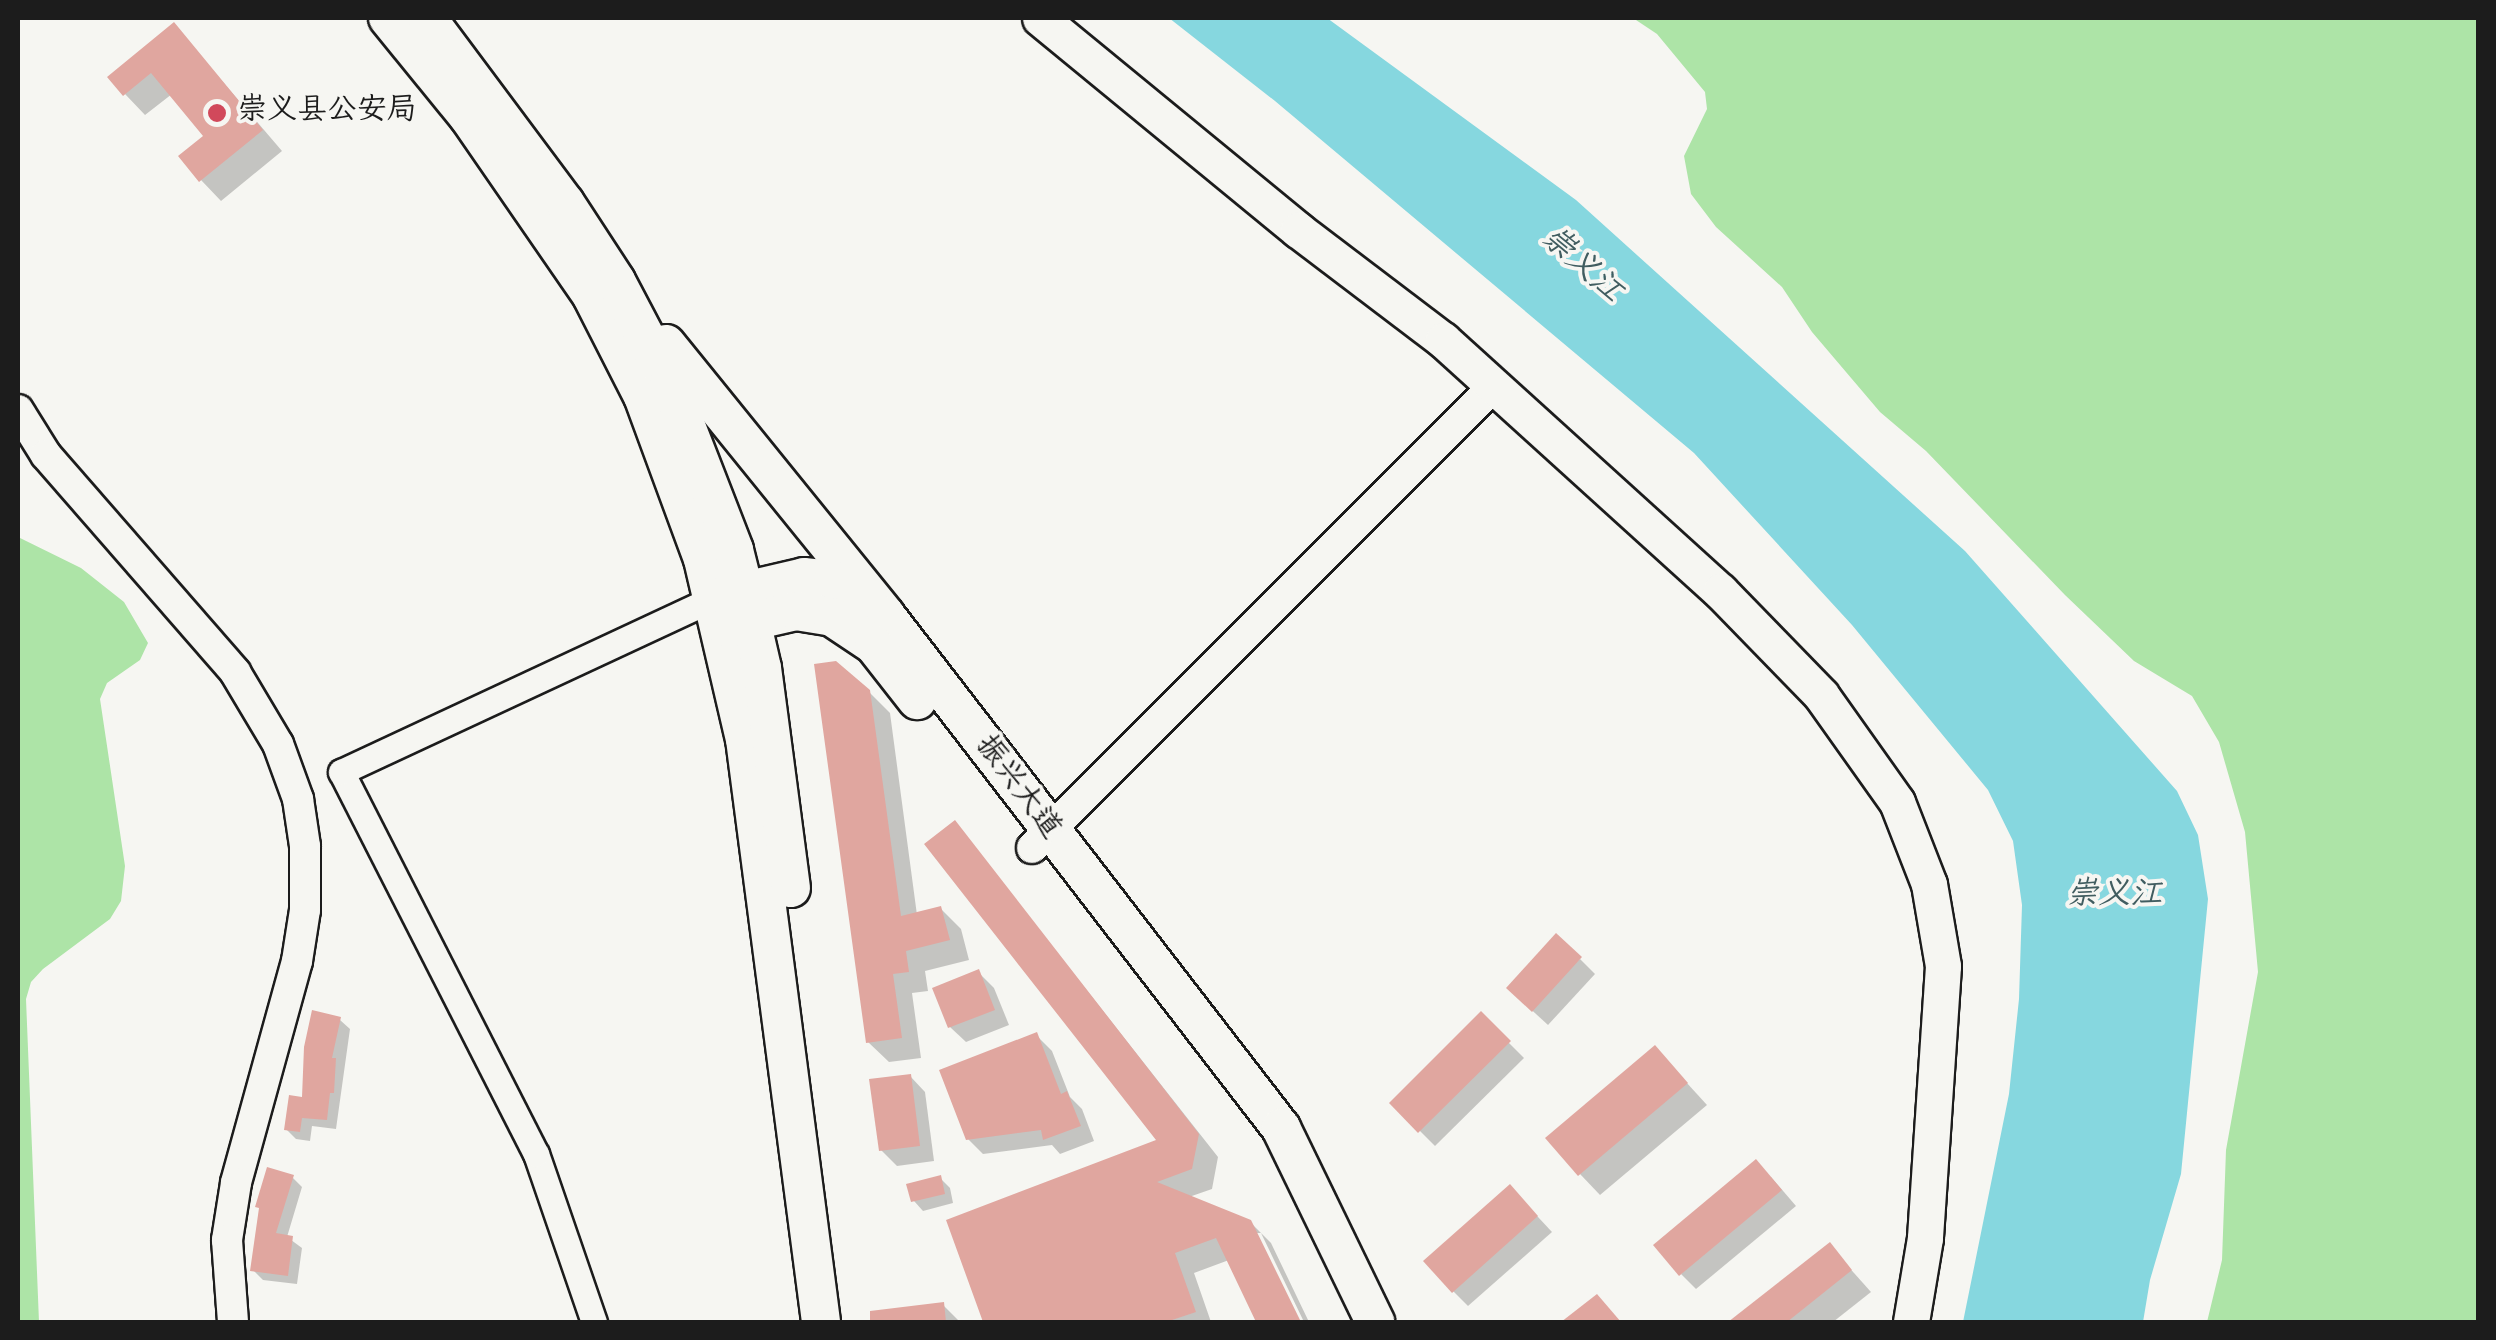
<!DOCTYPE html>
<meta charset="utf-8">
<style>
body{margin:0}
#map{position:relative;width:2496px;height:1340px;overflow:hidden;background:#f6f6f2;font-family:Dekko,"LXGW WenKai TC",sans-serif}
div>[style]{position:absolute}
.green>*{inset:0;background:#ade4a7}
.water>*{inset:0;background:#86d7df}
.shadow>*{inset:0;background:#0003}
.building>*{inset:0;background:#e0a69f}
.roads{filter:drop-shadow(2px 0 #1c1c1c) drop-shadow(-2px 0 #1c1c1c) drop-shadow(0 2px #1c1c1c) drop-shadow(0 -2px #1c1c1c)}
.minor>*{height:25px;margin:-12.5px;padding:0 12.5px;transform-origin:12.5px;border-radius:12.5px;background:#f6f6f2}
.tertiary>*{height:30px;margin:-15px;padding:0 15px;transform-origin:15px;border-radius:15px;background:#f6f6f2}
.secondary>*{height:35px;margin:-17.5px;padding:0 17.5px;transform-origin:17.5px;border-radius:17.5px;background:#f6f6f2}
.primary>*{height:38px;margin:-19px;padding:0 19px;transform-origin:19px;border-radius:19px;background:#f6f6f2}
.dots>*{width:28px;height:28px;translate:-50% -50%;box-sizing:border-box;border:5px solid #f6f6f2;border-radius:50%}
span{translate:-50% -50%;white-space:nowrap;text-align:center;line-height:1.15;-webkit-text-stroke:8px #f6f6f2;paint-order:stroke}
.poi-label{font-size:30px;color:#1c1c1c}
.left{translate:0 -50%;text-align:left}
.street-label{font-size:30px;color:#1c1c1c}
.water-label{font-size:32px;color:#415d60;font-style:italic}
.frame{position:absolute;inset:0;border:20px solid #1c1c1c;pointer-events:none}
</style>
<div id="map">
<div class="green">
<i style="clip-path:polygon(1633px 18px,2478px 18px,2478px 1322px,2207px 1322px,2222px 1260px,2226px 1150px,2258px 972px,2245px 832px,2219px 742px,2192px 696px,2134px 661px,2065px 595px,1926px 451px,1880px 412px,1812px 332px,1782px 287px,1716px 227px,1691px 194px,1684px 156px,1707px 109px,1705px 92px,1657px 34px)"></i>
<i style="clip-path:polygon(18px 537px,81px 568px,124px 602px,148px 643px,140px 660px,107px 683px,100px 699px,125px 866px,121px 901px,110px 919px,43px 969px,31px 982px,26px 999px,39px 1322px,18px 1322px)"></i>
</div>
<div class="water">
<i style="clip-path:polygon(1169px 18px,1327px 18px,1576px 200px,1965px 551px,2177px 791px,2198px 835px,2208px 899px,2181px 1174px,2150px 1280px,2143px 1322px,1963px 1322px,2009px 1094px,2019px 999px,2022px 905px,2013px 841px,1988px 790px,1852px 625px,1694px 453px,1275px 101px)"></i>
</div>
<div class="shadow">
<i style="clip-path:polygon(174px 25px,282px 151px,221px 201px,201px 180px,206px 136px,172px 94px,145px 115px,125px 94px)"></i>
<i style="clip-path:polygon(869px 692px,890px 713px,917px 915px,941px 909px,961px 929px,969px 960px,925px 971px,928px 991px,912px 993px,921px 1058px,889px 1062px,868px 1042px)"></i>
<i style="clip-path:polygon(955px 823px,1218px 1157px,1212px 1189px,1189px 1197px,1250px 1222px,1271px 1243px,1309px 1322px,1304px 1322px,1261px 1233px,1255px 1233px,1298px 1322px,1249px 1322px,1257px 1320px,1229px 1260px,1194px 1273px,1211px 1322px,986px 1322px,949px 1221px,1160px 1141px)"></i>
<i style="clip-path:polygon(1580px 959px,1595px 974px,1548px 1025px,1524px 1003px)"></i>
<i style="clip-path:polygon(978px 972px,994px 988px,1009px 1025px,966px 1042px,950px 1027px)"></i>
<i style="clip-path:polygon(1481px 1015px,1524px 1058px,1435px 1146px,1392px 1103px)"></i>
<i style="clip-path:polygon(340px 1020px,350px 1029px,336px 1129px,312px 1126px,310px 1141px,296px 1139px,286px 1129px)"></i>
<i style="clip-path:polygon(1036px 1035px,1052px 1051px,1070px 1097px,1082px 1109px,1094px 1141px,1060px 1154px,1052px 1145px,983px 1154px,968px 1139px)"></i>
<i style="clip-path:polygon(1655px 1048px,1707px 1105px,1600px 1195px,1580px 1174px)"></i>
<i style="clip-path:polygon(910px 1076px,925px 1092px,934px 1161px,897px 1166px,881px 1150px)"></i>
<i style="clip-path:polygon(1771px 1177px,1796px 1206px,1696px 1289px,1681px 1274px)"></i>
<i style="clip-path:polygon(293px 1178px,302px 1187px,287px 1237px,302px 1248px,297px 1284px,263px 1280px,253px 1270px,261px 1210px)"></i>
<i style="clip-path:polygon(940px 1178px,950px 1188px,953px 1203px,923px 1211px,914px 1201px)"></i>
<i style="clip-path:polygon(1525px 1203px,1552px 1232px,1468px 1306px,1453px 1291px)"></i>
<i style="clip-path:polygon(1829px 1245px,1871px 1292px,1833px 1322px,1732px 1322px)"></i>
<i style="clip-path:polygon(943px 1305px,960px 1322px,900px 1322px,899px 1310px)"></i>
</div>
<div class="building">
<i style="clip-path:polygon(174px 22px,263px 130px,199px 182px,178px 156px,203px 136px,151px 73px,123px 96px,107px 77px)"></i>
<i style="clip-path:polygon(836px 661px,870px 690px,901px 916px,941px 906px,950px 940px,906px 951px,909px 972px,893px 974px,902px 1038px,866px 1043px,814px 664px)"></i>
<i style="clip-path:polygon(955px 820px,1199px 1134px,1192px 1169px,1157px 1182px,1251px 1220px,1301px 1322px,1256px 1322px,1216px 1238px,1175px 1253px,1196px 1312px,1166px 1322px,983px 1322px,946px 1220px,1156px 1140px,924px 844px)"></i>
<i style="clip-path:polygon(1556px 933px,1582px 957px,1532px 1012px,1506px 988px)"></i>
<i style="clip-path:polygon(979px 969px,995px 1010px,948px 1028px,932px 988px)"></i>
<i style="clip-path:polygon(312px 1010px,341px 1017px,332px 1058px,336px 1058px,334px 1093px,330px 1093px,327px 1120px,302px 1118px,300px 1132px,284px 1130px,289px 1095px,302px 1097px,304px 1047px)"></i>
<i style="clip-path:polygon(1481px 1011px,1511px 1041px,1418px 1133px,1389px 1103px)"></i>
<i style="clip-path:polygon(1037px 1032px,1061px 1094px,1067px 1091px,1081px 1126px,1043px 1140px,1041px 1130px,966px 1140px,939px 1070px)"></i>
<i style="clip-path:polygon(1655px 1045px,1688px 1083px,1578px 1176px,1545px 1138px)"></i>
<i style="clip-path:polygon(911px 1074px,920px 1146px,879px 1151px,869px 1079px)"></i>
<i style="clip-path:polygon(1756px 1159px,1782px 1190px,1679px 1276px,1653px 1245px)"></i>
<i style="clip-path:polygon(267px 1167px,294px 1175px,276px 1233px,293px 1236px,288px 1276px,250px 1271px,259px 1208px,255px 1207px)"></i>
<i style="clip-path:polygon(941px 1175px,945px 1194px,911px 1202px,906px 1184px)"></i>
<i style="clip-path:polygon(1510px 1184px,1538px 1216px,1452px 1293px,1423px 1261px)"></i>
<i style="clip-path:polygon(1830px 1242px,1852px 1270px,1787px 1322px,1728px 1322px)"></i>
<i style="clip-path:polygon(1597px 1294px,1621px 1322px,1561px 1322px)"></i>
<i style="clip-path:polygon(944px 1302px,946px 1322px,870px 1322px,870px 1311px)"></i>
</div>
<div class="roads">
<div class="minor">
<i style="left:594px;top:1322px;width:178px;rotate:-109deg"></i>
<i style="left:536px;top:1154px;width:429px;rotate:-117deg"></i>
<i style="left:341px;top:772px;width:412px;rotate:-25deg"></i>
</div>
<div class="tertiary">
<i style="left:18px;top:410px;width:53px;rotate:58.1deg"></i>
<i style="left:46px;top:455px;width:288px;rotate:48.9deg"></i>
<i style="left:235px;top:672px;width:84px;rotate:59.2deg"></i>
<i style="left:278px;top:744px;width:59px;rotate:70deg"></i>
<i style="left:298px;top:799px;width:48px;rotate:81.5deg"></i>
<i style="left:305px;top:846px;width:64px;rotate:90deg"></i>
<i style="left:305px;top:910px;width:52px;rotate:98.9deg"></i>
<i style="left:297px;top:961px;width:230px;rotate:105.4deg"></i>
<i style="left:236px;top:1183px;width:58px;rotate:99deg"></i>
<i style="left:227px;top:1240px;width:82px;rotate:85.8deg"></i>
<i style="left:1032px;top:848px;width:651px;rotate:-45deg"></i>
</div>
<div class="secondary">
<i style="left:1040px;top:18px;width:334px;rotate:39.4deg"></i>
<i style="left:1298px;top:230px;width:182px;rotate:37.2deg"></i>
<i style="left:1443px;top:340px;width:374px;rotate:42.2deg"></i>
<i style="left:1720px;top:591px;width:145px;rotate:45.8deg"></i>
<i style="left:1821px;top:695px;width:131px;rotate:54.6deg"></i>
<i style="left:1897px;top:802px;width:88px;rotate:68.7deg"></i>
<i style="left:1929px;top:884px;width:83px;rotate:80.3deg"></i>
<i style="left:1943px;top:966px;width:273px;rotate:93.8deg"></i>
<i style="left:1925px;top:1238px;width:85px;rotate:99.5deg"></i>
</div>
<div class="primary">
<i style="left:388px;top:18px;width:127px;rotate:50.8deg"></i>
<i style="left:468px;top:116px;width:219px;rotate:55.4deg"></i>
<i style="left:592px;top:296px;width:112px;rotate:63deg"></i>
<i style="left:643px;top:396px;width:174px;rotate:69.8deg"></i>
<i style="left:703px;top:559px;width:185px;rotate:76.9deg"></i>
<i style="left:745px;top:739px;width:588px;rotate:82.57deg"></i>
<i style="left:427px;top:18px;width:231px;rotate:53.3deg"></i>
<i style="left:565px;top:203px;width:93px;rotate:56.8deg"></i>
<i style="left:616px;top:281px;width:114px;rotate:62.3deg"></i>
<i style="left:669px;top:382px;width:180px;rotate:68.8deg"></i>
<i style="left:734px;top:550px;width:41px;rotate:76deg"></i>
<i style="left:744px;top:590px;width:80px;rotate:77deg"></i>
<i style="left:762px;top:668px;width:222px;rotate:82.5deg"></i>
<i style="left:666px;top:344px;width:350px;rotate:51deg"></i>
<i style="left:886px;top:616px;width:647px;rotate:52.35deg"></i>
<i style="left:1281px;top:1128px;width:216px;rotate:64.1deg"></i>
<i style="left:719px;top:597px;width:87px;rotate:-13.2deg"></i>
<i style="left:804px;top:577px;width:29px;rotate:6deg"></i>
<i style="left:833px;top:580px;width:38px;rotate:27deg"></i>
<i style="left:726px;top:627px;width:72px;rotate:-12.9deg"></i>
<i style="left:796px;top:611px;width:36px;rotate:9deg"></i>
<i style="left:832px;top:617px;width:50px;rotate:33.7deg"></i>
<i style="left:874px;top:645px;width:70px;rotate:52deg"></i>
</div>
</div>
<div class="dots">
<i style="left:217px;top:113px;background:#d1495b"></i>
</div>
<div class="poi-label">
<span class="left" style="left:237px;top:113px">崇义县公安局</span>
</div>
<div class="street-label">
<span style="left:1016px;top:789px;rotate:53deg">振兴大道</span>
</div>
<div class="water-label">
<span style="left:1580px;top:267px;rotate:42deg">崇义江</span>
<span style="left:2114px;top:897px">崇义江</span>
</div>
<div class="frame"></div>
</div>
